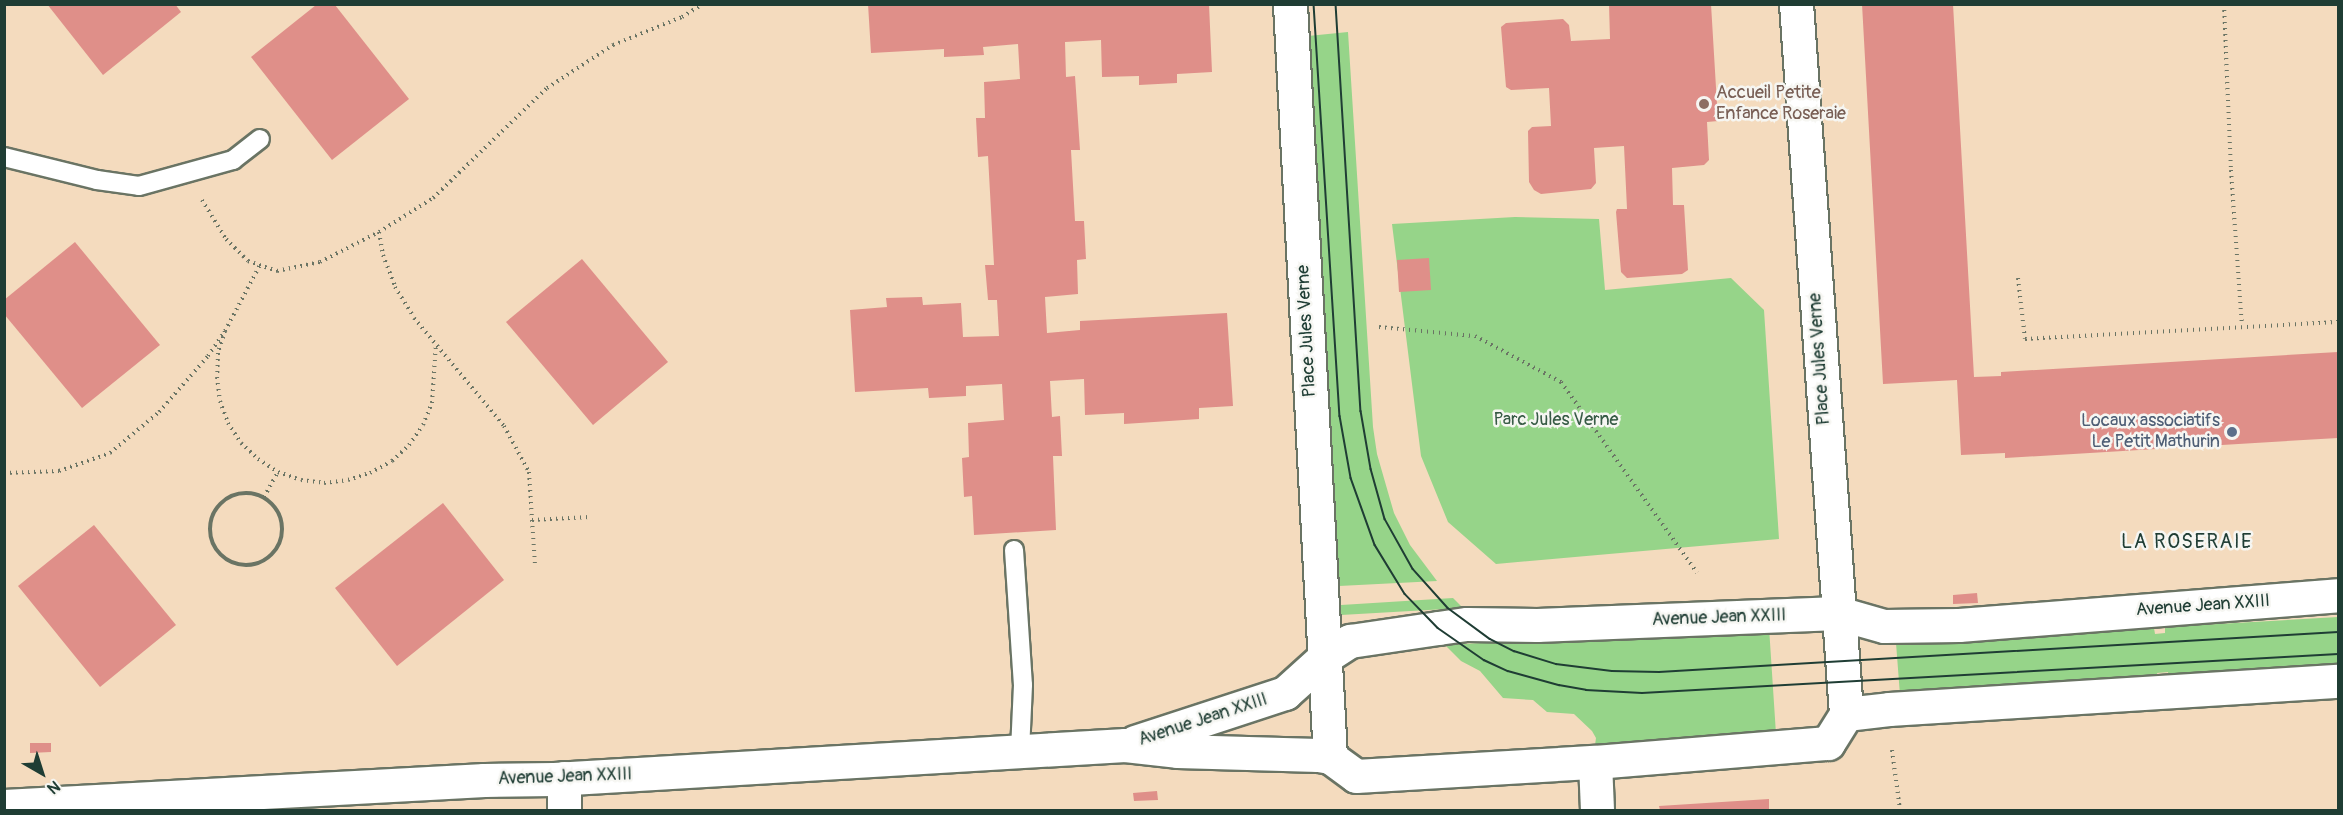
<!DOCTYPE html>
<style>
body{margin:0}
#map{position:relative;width:2343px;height:815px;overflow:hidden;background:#f4dbbe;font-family:Pangolin,sans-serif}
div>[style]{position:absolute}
.green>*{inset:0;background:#96d489}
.building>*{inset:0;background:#df8f89}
.path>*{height:4px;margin-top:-2px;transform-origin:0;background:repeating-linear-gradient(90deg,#6a7464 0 1.5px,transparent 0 6px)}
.path>.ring{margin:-2px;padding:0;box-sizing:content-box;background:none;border:4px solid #6a7464;border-radius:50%}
.roads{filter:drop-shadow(2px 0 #6a7464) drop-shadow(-2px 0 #6a7464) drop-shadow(0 2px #6a7464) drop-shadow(0 -2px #6a7464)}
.lane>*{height:18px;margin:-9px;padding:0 9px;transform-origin:9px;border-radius:9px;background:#fff}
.street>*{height:33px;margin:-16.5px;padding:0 16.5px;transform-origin:16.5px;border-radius:16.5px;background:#fff}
.tram>*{height:1.5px;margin:-0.75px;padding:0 0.75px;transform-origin:0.75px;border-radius:0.75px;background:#1f3d34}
.dots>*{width:16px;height:16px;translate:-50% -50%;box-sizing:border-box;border:3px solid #f6f6f2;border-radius:50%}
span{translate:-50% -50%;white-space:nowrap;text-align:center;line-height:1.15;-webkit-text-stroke:5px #f6f6f2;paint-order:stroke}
.education-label{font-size:18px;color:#785e54}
.left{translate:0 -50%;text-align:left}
.street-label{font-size:18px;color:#1f3d34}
.park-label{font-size:18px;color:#375b45}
.service-label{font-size:18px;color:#4e5e75}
.right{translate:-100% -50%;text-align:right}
.neighbourhood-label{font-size:20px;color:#1f3d34;letter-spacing:1.5px}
.frame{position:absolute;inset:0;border:6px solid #1f3d34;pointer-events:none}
.north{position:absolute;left:12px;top:743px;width:60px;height:60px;-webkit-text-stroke:4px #f6f6f2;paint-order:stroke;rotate:141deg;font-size:16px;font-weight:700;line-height:24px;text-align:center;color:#1f3d34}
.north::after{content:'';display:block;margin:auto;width:21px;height:27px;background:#1f3d34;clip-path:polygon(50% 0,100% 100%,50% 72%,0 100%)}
</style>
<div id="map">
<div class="green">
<i style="clip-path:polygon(1348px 32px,1373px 427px,1377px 454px,1394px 513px,1410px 545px,1437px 581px,1339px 586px,1308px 36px)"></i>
<i style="clip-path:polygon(1515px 217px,1599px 219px,1605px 290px,1731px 278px,1764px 310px,1779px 539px,1496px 564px,1448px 522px,1421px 456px,1392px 224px)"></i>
<i style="clip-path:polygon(1453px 598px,1463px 608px,1341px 615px,1341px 605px)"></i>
<i style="clip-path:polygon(2338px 617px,2338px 669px,2169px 679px,2168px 672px,2157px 673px,2158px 680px,1900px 695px,1896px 643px,2154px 628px,2155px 634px,2165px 633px,2165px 627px)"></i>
<i style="clip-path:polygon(1769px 627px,1776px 734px,1595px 745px,1596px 738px,1592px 731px,1574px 714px,1547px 712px,1533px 700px,1503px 698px,1480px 671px,1461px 661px,1445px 645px)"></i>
</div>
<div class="building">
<i style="clip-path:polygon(47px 4px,175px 4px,181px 12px,103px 75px)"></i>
<i style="clip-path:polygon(868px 4px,1209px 4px,1212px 72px,1177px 74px,1177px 83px,1139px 85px,1139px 76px,1102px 77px,1101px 40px,1065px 42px,1066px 77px,1075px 76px,1080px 150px,1071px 150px,1075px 221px,1084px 221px,1086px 259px,1077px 260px,1078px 294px,1045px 297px,1047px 333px,1080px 330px,1080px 321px,1227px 313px,1233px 406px,1199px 408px,1199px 419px,1124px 424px,1124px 413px,1085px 415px,1084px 379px,1050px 381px,1052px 417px,1060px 416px,1062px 456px,1053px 456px,1056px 530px,974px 535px,972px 496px,964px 497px,962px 458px,969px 457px,968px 423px,1004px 420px,1002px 384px,966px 386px,966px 396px,929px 398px,928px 388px,855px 392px,850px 310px,887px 307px,886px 298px,922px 297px,923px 305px,961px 303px,963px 337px,999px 336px,997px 300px,988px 300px,985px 265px,994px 265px,988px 156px,978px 157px,976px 118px,985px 118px,984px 82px,1020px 79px,1018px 44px,983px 47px,984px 55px,944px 57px,944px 49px,871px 53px)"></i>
<i style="clip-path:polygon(1609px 4px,1711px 4px,1718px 121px,1707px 122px,1709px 160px,1704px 165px,1672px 168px,1673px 205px,1684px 205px,1688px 270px,1682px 274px,1627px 278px,1621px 272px,1616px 212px,1617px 209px,1627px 209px,1624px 146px,1594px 148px,1596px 183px,1591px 189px,1541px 194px,1534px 190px,1529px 182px,1528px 131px,1532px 127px,1551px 126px,1549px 88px,1511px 90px,1506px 87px,1501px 27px,1506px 23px,1563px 19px,1569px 25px,1571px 41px,1610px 39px)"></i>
<i style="clip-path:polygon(1862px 4px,1953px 4px,1974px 377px,2001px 376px,2001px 372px,2338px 352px,2338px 438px,2005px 458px,2005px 453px,1961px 455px,1957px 380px,1883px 384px)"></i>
<i style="clip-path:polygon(316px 5px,335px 5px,409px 99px,332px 160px,251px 57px)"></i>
<i style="clip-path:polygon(75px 242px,160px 345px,82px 408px,4px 314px,4px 300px)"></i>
<i style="clip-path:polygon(1429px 258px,1431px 290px,1399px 292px,1397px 260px)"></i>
<i style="clip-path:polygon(582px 259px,668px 362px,593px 425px,506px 322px)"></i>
<i style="clip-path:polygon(443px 503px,504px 580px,397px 666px,335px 588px)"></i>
<i style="clip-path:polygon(94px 525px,176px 625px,100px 687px,18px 586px)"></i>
<i style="clip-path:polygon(1977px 593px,1978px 603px,1953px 604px,1953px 595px)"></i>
<i style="clip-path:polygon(30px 743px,51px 743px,51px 752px,30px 753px)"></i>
<i style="clip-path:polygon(1157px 791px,1158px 800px,1134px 801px,1133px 793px)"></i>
<i style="clip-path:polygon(1769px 799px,1769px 810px,1660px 810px,1659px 806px)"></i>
</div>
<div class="path">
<i style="left:2224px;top:4px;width:166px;rotate:87.6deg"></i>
<i style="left:2231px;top:170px;width:156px;rotate:86deg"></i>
<i style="left:202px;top:200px;width:46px;rotate:58.4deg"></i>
<i style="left:226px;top:239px;width:31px;rotate:45deg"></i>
<i style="left:248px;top:261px;width:31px;rotate:19deg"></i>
<i style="left:277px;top:271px;width:44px;rotate:-11.8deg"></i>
<i style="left:320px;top:262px;width:66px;rotate:-27deg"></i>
<i style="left:379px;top:232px;width:64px;rotate:-32.2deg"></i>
<i style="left:433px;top:198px;width:158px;rotate:-44deg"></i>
<i style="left:547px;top:88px;width:79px;rotate:-33.1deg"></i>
<i style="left:613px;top:45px;width:74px;rotate:-22.1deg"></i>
<i style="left:682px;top:17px;width:25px;rotate:-32deg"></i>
<i style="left:379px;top:232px;width:23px;rotate:80deg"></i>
<i style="left:383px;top:255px;width:34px;rotate:69deg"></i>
<i style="left:395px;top:287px;width:36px;rotate:58deg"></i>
<i style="left:414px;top:318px;width:141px;rotate:50.2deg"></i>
<i style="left:504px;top:426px;width:52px;rotate:61.5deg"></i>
<i style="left:529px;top:472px;width:93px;rotate:86.3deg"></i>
<i style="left:2018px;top:278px;width:61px;rotate:83.5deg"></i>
<i style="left:2025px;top:339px;width:313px;rotate:-3.1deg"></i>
<i style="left:1379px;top:327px;width:96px;rotate:5.4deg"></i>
<i style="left:1475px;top:336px;width:98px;rotate:28.1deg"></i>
<i style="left:1561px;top:382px;width:234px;rotate:54.5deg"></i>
<i style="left:225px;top:331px;width:23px;rotate:108deg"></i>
<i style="left:218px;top:353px;width:24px;rotate:92deg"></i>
<i style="left:217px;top:377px;width:24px;rotate:83deg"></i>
<i style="left:220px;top:401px;width:23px;rotate:70deg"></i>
<i style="left:228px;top:423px;width:24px;rotate:57deg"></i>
<i style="left:241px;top:443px;width:23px;rotate:43deg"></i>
<i style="left:258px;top:459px;width:24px;rotate:33deg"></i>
<i style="left:278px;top:472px;width:24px;rotate:19deg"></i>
<i style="left:301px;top:480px;width:23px;rotate:7deg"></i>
<i style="left:324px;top:483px;width:24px;rotate:-7deg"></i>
<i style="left:348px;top:480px;width:23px;rotate:-18deg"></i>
<i style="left:370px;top:473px;width:25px;rotate:-29deg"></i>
<i style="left:392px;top:461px;width:23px;rotate:-43deg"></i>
<i style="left:409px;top:445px;width:24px;rotate:-55deg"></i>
<i style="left:423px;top:425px;width:24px;rotate:-68deg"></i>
<i style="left:432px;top:403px;width:58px;rotate:-86.1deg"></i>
<i style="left:4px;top:473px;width:55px;rotate:-2.1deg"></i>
<i style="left:59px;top:471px;width:54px;rotate:-19.4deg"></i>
<i style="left:110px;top:453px;width:64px;rotate:-39.9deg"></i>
<i style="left:159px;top:412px;width:74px;rotate:-48.8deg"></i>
<i style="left:208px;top:356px;width:30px;rotate:-56deg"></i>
<i style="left:225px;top:331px;width:75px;rotate:-62.1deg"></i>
<i class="ring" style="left:210px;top:493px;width:68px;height:68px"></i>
<i style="left:264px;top:497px;width:29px;rotate:-61deg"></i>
<i style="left:532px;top:520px;width:57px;rotate:-3deg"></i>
<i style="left:1892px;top:750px;width:61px;rotate:82.4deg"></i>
</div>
<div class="roads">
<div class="lane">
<i style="left:4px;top:157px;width:96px;rotate:13.9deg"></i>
<i style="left:97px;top:180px;width:42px;rotate:8.1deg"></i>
<i style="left:139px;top:186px;width:98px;rotate:-15.5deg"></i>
<i style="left:233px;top:160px;width:34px;rotate:-38deg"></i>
<i style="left:1014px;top:550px;width:135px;rotate:86.2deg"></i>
<i style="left:1023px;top:685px;width:66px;rotate:92.6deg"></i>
</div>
<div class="street">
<i style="left:1290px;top:4px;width:754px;rotate:86.96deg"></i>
<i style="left:1796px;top:4px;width:712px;rotate:85.97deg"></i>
<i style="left:1846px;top:714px;width:43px;rotate:-6.6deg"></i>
<i style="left:1889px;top:709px;width:450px;rotate:-3.6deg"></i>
<i style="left:1135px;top:742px;width:158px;rotate:-18.1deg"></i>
<i style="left:1285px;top:693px;width:54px;rotate:-42deg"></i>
<i style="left:1325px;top:657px;width:30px;rotate:-33deg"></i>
<i style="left:1350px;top:641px;width:89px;rotate:-8.4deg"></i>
<i style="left:1438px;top:628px;width:29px;rotate:-8deg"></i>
<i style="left:1467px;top:624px;width:70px;rotate:0.8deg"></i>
<i style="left:1537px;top:625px;width:301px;rotate:-2.3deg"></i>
<i style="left:1838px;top:613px;width:48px;rotate:15.8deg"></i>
<i style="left:1884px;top:626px;width:75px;rotate:-0.8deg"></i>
<i style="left:1959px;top:625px;width:380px;rotate:-4.5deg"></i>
<i style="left:1595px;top:762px;width:48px;rotate:87.6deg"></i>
<i style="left:564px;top:778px;width:32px;rotate:90deg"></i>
<i style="left:4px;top:806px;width:481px;rotate:-3.1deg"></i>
<i style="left:484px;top:780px;width:70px;rotate:-0.8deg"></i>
<i style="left:554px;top:779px;width:572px;rotate:-3.41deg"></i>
<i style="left:1125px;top:745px;width:52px;rotate:6.6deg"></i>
<i style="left:1177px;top:751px;width:141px;rotate:1.6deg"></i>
<i style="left:1318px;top:755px;width:12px;rotate:9deg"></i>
<i style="left:1330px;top:757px;width:32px;rotate:36deg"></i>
<i style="left:1356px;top:776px;width:239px;rotate:-3.4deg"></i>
<i style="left:1595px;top:762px;width:234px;rotate:-4.7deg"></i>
<i style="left:1828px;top:743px;width:34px;rotate:-58deg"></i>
</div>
</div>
<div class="tram">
<i style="left:1314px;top:4px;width:413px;rotate:86.4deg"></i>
<i style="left:1340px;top:416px;width:63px;rotate:79.9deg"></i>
<i style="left:1351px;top:478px;width:71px;rotate:70.3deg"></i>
<i style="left:1375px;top:545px;width:57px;rotate:58.5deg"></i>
<i style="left:1405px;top:594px;width:47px;rotate:45.9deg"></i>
<i style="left:1438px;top:628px;width:56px;rotate:34.8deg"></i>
<i style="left:1484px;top:660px;width:26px;rotate:25deg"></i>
<i style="left:1508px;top:671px;width:53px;rotate:15.4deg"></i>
<i style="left:1559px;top:685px;width:27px;rotate:10deg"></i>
<i style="left:1586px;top:690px;width:56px;rotate:3.1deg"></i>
<i style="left:1642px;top:693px;width:697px;rotate:-3.21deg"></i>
<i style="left:1336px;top:4px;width:408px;rotate:86.5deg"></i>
<i style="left:1361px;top:411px;width:59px;rotate:80.2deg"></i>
<i style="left:1371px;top:469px;width:52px;rotate:74.4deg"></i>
<i style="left:1385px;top:519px;width:57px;rotate:60.8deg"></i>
<i style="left:1413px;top:569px;width:52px;rotate:48.1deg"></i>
<i style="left:1448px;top:608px;width:52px;rotate:36.4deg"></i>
<i style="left:1490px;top:639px;width:27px;rotate:27deg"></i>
<i style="left:1514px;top:651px;width:44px;rotate:17.2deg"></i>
<i style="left:1556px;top:664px;width:56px;rotate:7.1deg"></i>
<i style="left:1612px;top:671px;width:47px;rotate:1.2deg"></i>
<i style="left:1659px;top:672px;width:680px;rotate:-3.37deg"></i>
</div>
<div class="dots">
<i style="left:1704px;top:104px;background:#8d6e63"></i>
<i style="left:2232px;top:432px;background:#5c6f8a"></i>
</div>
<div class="education-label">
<span class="left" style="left:1716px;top:104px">Accueil Petite<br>Enfance Roseraie</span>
</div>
<div class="street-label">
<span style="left:1307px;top:331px;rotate:-93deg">Place Jules Verne</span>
<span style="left:1820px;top:359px;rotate:-94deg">Place Jules Verne</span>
<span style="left:2203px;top:606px;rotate:-4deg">Avenue Jean XXIII</span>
<span style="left:1719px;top:618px;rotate:-2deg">Avenue Jean XXIII</span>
<span style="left:1203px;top:720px;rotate:-18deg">Avenue Jean XXIII</span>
<span style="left:565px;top:777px;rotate:-2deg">Avenue Jean XXIII</span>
</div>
<div class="park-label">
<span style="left:1556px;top:420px">Parc Jules Verne</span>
</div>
<div class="service-label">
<span class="right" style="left:2220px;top:432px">Locaux associatifs<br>Le Petit Mathurin</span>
</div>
<div class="neighbourhood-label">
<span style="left:2187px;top:541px">LA ROSERAIE</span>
</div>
<div class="frame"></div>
<div class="north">N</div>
</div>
